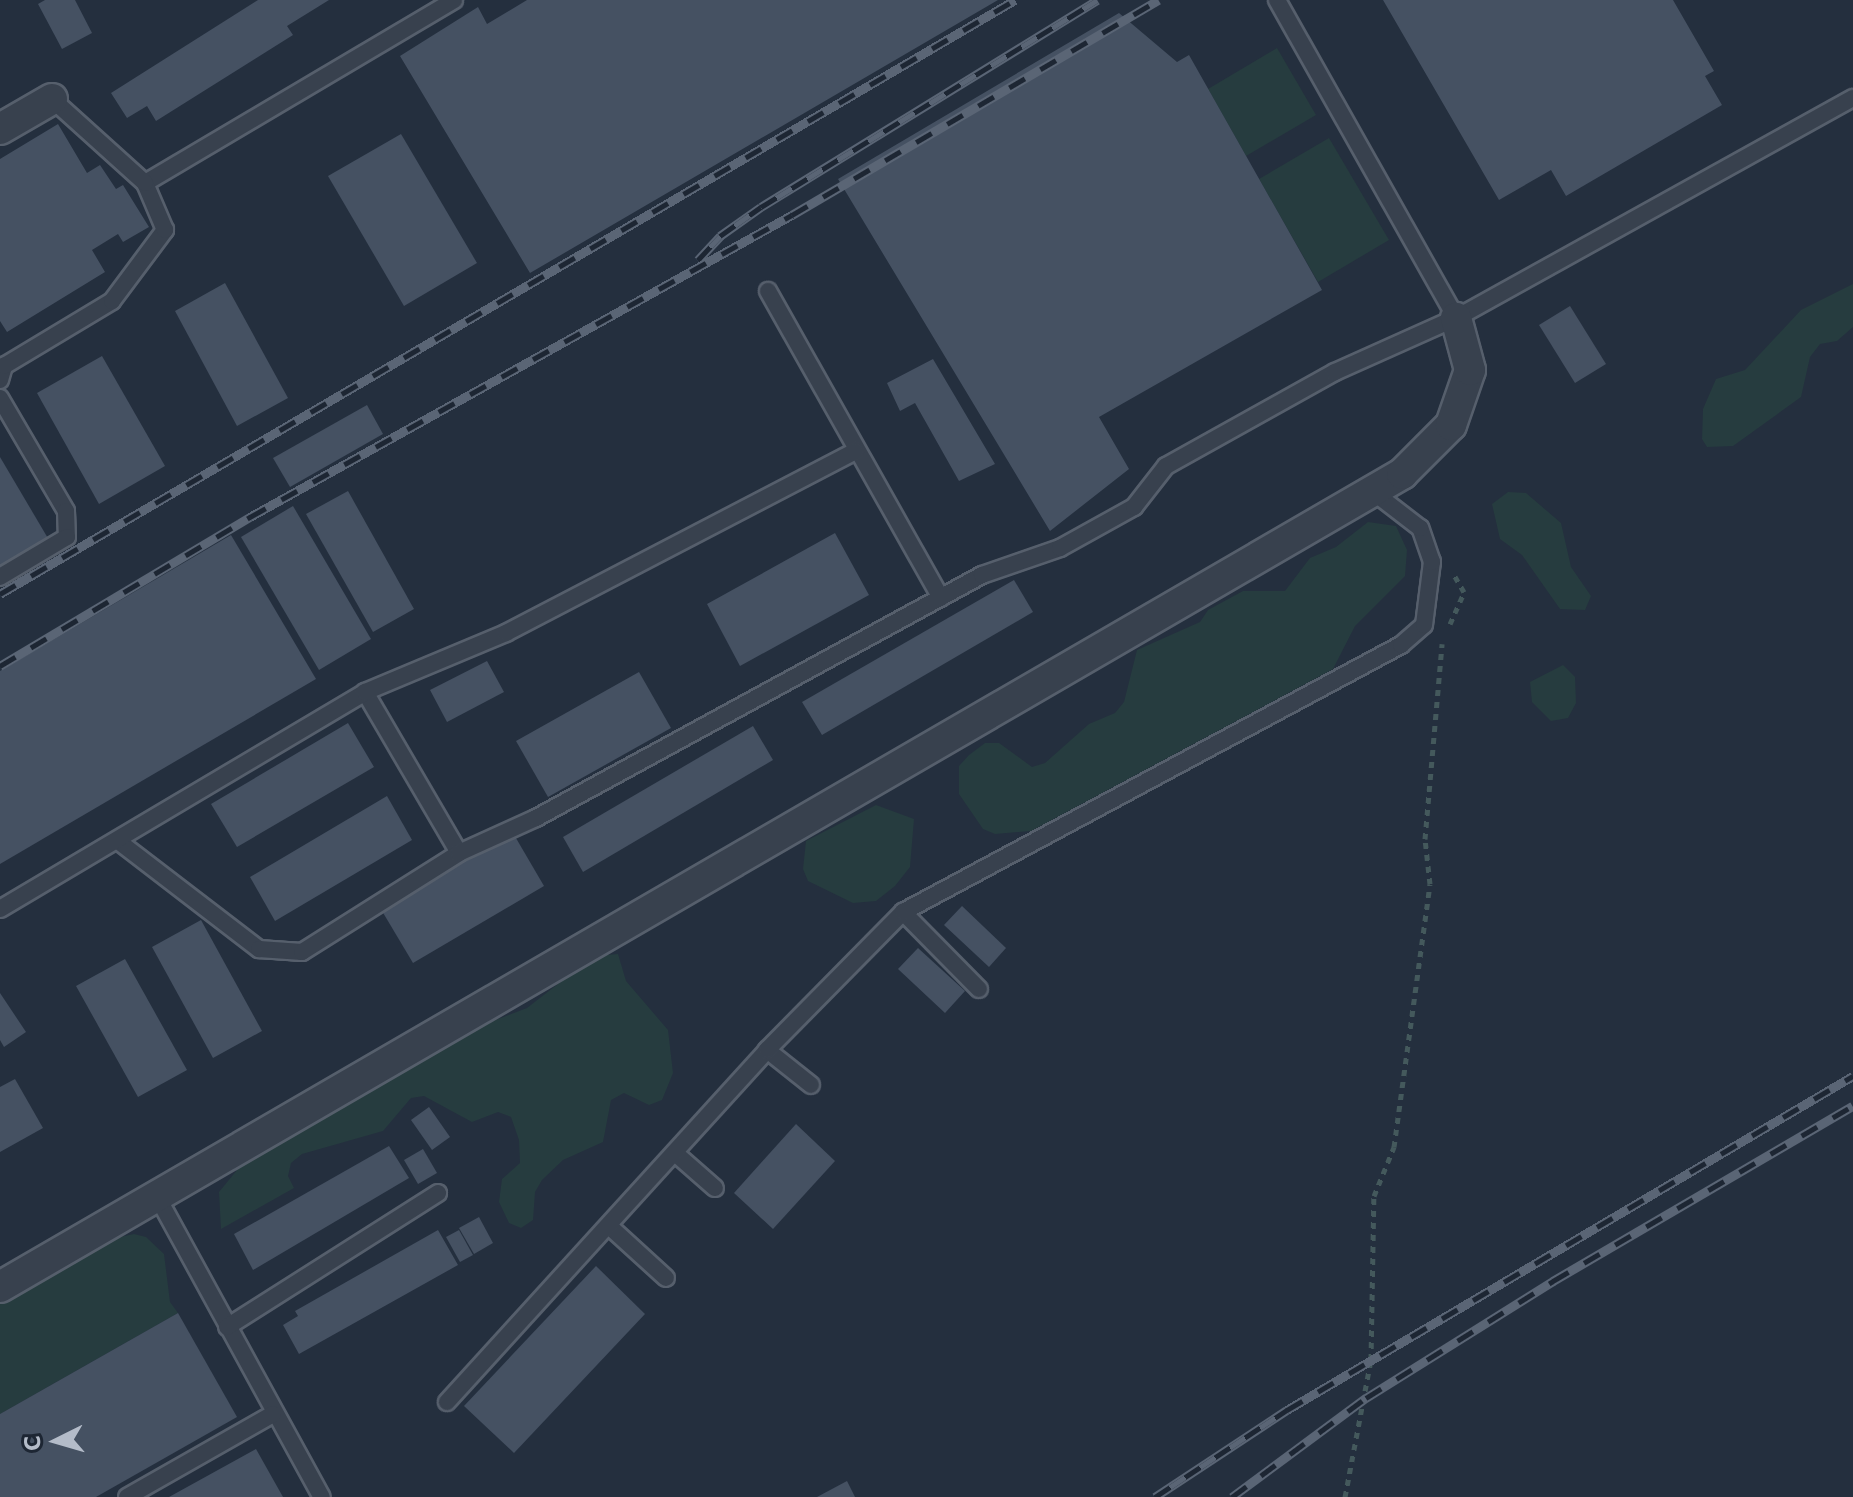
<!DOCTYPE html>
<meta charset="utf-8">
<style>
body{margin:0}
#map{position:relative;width:1853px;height:1497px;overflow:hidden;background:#242f3e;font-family:Commissioner,sans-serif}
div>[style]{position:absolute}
.green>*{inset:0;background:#263c3f}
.building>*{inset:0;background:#455162}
.path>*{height:5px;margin-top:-2.5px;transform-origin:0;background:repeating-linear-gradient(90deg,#44595c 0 6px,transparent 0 12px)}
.roads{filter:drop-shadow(2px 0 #565f6c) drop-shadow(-2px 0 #565f6c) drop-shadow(0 2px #565f6c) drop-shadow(0 -2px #565f6c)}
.lane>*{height:16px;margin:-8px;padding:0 8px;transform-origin:8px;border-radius:8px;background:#38414e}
.street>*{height:30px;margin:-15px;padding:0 15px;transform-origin:15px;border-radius:15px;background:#38414e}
.rail>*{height:9px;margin-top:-4.5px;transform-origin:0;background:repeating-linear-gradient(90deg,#1d2633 0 18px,#5a6575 0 36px);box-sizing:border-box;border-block:2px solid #5a6575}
span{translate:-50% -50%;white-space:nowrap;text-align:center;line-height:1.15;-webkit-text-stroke:7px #1d2633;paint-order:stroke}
.north{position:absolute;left:16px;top:1401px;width:80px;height:80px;-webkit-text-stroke:6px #1d2633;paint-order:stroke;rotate:265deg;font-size:22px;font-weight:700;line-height:32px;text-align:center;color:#b4bcc9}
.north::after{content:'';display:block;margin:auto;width:28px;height:36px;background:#b4bcc9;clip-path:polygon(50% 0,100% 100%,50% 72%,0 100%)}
</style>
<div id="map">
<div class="green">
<i style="clip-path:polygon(1277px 48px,1316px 115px,1246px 156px,1208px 89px)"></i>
<i style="clip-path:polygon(1329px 138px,1389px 240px,1318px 282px,1259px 179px)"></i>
<i style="clip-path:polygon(1853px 284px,1853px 327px,1837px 341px,1820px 344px,1810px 357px,1801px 397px,1733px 446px,1707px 447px,1702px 439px,1703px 409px,1716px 379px,1745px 370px,1801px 310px)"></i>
<i style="clip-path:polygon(1508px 492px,1526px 493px,1561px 523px,1571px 567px,1591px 596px,1585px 610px,1560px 609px,1522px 555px,1500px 539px,1492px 504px)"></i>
<i style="clip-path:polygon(1368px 522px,1396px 526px,1407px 550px,1405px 576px,1355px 626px,1333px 669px,1031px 831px,995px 834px,983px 829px,959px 794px,959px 766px,969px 755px,985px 743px,999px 743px,1032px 767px,1045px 763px,1089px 724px,1115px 713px,1124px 702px,1137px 650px,1200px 622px,1208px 610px,1243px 591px,1285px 591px,1310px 558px,1336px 547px)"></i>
<i style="clip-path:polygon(1563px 665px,1575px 677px,1576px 703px,1568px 718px,1551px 721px,1532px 702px,1530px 682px)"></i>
<i style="clip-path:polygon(876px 805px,914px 819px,910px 867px,895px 886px,876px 901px,853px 903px,808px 881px,803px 869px,806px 841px)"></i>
<i style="clip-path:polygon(618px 954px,626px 981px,668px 1030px,673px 1073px,662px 1100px,649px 1105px,624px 1093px,611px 1100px,603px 1142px,563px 1160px,542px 1180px,535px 1192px,533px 1220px,521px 1228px,509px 1223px,499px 1202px,502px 1179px,520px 1163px,519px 1140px,511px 1117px,498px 1112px,472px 1122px,424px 1096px,411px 1098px,383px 1131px,302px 1154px,291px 1163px,288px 1176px,294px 1188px,221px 1229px,219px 1192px,242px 1164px,472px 1029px,527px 1008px,594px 956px)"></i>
<i style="clip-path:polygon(134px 1234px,146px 1237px,164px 1254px,170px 1302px,178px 1313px,0 1414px,0 1299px,106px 1240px)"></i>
</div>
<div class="building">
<i style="clip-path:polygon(45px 0,75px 0,92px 33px,62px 49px,38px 4px)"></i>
<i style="clip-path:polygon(258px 0,329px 0,287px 26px,293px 35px,156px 121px,147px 106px,127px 118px,111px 93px)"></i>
<i style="clip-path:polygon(527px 0,998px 0,530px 273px,400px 56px,478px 7px,487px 24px)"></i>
<i style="clip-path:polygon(1383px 0,1673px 0,1714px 71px,1705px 76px,1722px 105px,1566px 196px,1551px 170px,1499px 200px)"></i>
<i style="clip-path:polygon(1119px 13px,1177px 62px,1189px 55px,1322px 290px,1099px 417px,1129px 469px,1050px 531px,838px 179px)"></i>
<i style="clip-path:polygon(58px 124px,87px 173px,100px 165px,116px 189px,123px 185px,149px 227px,123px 242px,118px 234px,92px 250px,105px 272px,7px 332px,0 321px,0 159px)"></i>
<i style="clip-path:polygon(401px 134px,477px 263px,404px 306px,328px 176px)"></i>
<i style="clip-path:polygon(225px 283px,288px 398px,237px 426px,175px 311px)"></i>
<i style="clip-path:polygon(1570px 306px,1606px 364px,1575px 383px,1539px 325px)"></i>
<i style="clip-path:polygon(102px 356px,165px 466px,99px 504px,37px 393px)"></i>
<i style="clip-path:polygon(933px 359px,995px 464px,959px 481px,915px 403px,900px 411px,887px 383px)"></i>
<i style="clip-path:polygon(367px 405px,383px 434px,290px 487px,273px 458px)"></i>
<i style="clip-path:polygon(0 457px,49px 540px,0 569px)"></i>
<i style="clip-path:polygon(348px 491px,414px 609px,373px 632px,306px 514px)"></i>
<i style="clip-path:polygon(293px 506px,371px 639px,319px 670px,241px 537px)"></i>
<i style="clip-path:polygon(835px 533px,869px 595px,740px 666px,707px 604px)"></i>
<i style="clip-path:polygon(231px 535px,316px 679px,0 864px,0 671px)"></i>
<i style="clip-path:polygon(1014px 580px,1033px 612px,822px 735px,802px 702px)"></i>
<i style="clip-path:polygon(487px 661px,504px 692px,447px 722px,430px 690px)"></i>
<i style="clip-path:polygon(639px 672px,671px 728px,548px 797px,516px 741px)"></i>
<i style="clip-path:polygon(348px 723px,374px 767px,237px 847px,211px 804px)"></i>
<i style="clip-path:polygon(753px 726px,773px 760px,583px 872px,563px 837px)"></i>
<i style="clip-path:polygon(387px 796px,412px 840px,275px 921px,250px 877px)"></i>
<i style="clip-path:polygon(513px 833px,544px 886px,413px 963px,382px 911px)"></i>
<i style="clip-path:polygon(962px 906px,1006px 948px,989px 967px,944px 925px)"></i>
<i style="clip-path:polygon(201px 920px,262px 1031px,213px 1058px,152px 947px)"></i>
<i style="clip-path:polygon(918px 948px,965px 991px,945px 1013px,898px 969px)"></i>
<i style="clip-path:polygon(125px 959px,187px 1070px,138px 1097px,76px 986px)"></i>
<i style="clip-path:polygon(0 993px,26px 1032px,4px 1047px,0 1040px)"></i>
<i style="clip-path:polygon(15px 1079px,43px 1128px,0 1152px,0 1087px)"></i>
<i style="clip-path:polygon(429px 1107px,450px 1137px,432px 1150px,411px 1120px)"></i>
<i style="clip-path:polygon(796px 1124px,835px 1161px,773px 1229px,734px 1193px)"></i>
<i style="clip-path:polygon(389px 1146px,409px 1178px,253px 1270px,234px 1234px)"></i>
<i style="clip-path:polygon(423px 1149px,437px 1173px,418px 1184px,404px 1160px)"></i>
<i style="clip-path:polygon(479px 1217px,493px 1243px,474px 1254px,459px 1228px)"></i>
<i style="clip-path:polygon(438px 1230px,458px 1265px,299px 1354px,283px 1325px,298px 1316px,295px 1311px)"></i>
<i style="clip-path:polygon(459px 1230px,473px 1255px,460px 1262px,446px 1237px)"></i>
<i style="clip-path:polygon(596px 1266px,645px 1314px,514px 1453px,464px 1406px)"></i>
<i style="clip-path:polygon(178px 1313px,237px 1417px,96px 1497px,0 1497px,0 1414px)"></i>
<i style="clip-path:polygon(256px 1449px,283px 1497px,169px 1497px)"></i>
<i style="clip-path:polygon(847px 1481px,855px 1497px,817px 1497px)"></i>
</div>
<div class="path">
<i style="left:1450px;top:624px;width:35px;rotate:-66deg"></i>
<i style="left:1464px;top:592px;width:20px;rotate:-120deg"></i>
<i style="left:1345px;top:1497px;width:139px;rotate:-79.3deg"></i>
<i style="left:1371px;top:1360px;width:164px;rotate:-89deg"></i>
<i style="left:1374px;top:1196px;width:53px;rotate:-67.8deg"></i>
<i style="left:1394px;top:1147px;width:265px;rotate:-82.2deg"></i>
<i style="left:1430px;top:884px;width:45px;rotate:-96.3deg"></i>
<i style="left:1425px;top:839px;width:196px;rotate:-85deg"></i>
</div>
<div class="roads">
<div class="lane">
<i style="left:1277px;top:0;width:365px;rotate:60.6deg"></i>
<i style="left:145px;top:183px;width:359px;rotate:-30.6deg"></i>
<i style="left:768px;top:291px;width:352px;rotate:60.6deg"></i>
<i style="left:0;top:380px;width:15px;rotate:-74deg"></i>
<i style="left:4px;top:366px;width:126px;rotate:-31deg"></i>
<i style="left:112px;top:301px;width:89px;rotate:-53.3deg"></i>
<i style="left:165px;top:230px;width:51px;rotate:-113.1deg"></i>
<i style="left:145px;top:183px;width:125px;rotate:-137.9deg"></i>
<i style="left:0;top:398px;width:131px;rotate:59.7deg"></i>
<i style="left:66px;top:511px;width:26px;rotate:88deg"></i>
<i style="left:67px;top:537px;width:78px;rotate:149.2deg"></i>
<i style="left:365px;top:692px;width:186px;rotate:59.7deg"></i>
<i style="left:118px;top:841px;width:178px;rotate:37.5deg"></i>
<i style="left:259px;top:949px;width:43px;rotate:4deg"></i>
<i style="left:302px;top:952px;width:186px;rotate:-32.2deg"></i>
<i style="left:459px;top:853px;width:85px;rotate:-24.4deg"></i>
<i style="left:536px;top:818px;width:508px;rotate:-28.58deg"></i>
<i style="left:982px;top:575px;width:83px;rotate:-19.1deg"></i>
<i style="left:1060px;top:548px;width:85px;rotate:-29deg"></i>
<i style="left:1134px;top:507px;width:52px;rotate:-52deg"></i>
<i style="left:1166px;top:466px;width:193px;rotate:-29.1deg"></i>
<i style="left:1335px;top:372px;width:133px;rotate:-24.1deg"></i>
<i style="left:1456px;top:318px;width:454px;rotate:-29deg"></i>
<i style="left:0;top:909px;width:425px;rotate:-30.7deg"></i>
<i style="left:365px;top:692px;width:153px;rotate:-22.7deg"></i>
<i style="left:506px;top:633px;width:394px;rotate:-27.5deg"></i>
<i style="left:903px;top:912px;width:108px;rotate:45.4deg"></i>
<i style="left:767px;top:1050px;width:56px;rotate:38.5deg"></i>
<i style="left:675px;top:1153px;width:53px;rotate:41.2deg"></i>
<i style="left:158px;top:1198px;width:341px;rotate:61.3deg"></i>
<i style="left:609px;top:1226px;width:77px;rotate:42.4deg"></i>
<i style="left:227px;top:1327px;width:250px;rotate:-32.4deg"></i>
<i style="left:447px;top:1402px;width:476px;rotate:-47.7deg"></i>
<i style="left:767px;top:1050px;width:194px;rotate:-45.4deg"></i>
<i style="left:903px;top:912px;width:565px;rotate:-28.2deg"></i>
<i style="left:1401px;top:645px;width:30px;rotate:-41deg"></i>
<i style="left:1424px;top:625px;width:64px;rotate:-82.8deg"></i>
<i style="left:1432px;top:562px;width:36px;rotate:-109deg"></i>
<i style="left:1420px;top:528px;width:61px;rotate:-142.4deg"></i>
<i style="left:127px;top:1497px;width:168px;rotate:-29.6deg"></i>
</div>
<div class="street">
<i style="left:0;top:129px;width:60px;rotate:-30deg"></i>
<i style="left:0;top:1287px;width:1621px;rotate:-30.11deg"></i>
<i style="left:1402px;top:474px;width:69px;rotate:-45deg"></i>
<i style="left:1451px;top:425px;width:58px;rotate:-70.9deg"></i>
<i style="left:1470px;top:370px;width:54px;rotate:-105.1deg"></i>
</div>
</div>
<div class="rail">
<i style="left:698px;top:260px;width:33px;rotate:-47deg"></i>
<i style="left:720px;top:236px;width:50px;rotate:-35.3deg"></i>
<i style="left:761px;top:207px;width:395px;rotate:-31.6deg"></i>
<i style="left:0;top:594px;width:1176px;rotate:-30.34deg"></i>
<i style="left:0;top:666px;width:291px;rotate:-30.8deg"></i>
<i style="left:250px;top:517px;width:620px;rotate:-29.13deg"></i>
<i style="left:792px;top:215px;width:425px;rotate:-30.4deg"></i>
<i style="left:1155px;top:1497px;width:158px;rotate:-33.4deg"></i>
<i style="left:1287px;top:1410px;width:657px;rotate:-30.55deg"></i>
<i style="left:1232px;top:1497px;width:167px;rotate:-36.5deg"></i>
<i style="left:1366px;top:1398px;width:221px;rotate:-32deg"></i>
<i style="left:1553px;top:1281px;width:347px;rotate:-30.3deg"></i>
</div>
<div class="north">С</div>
</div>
